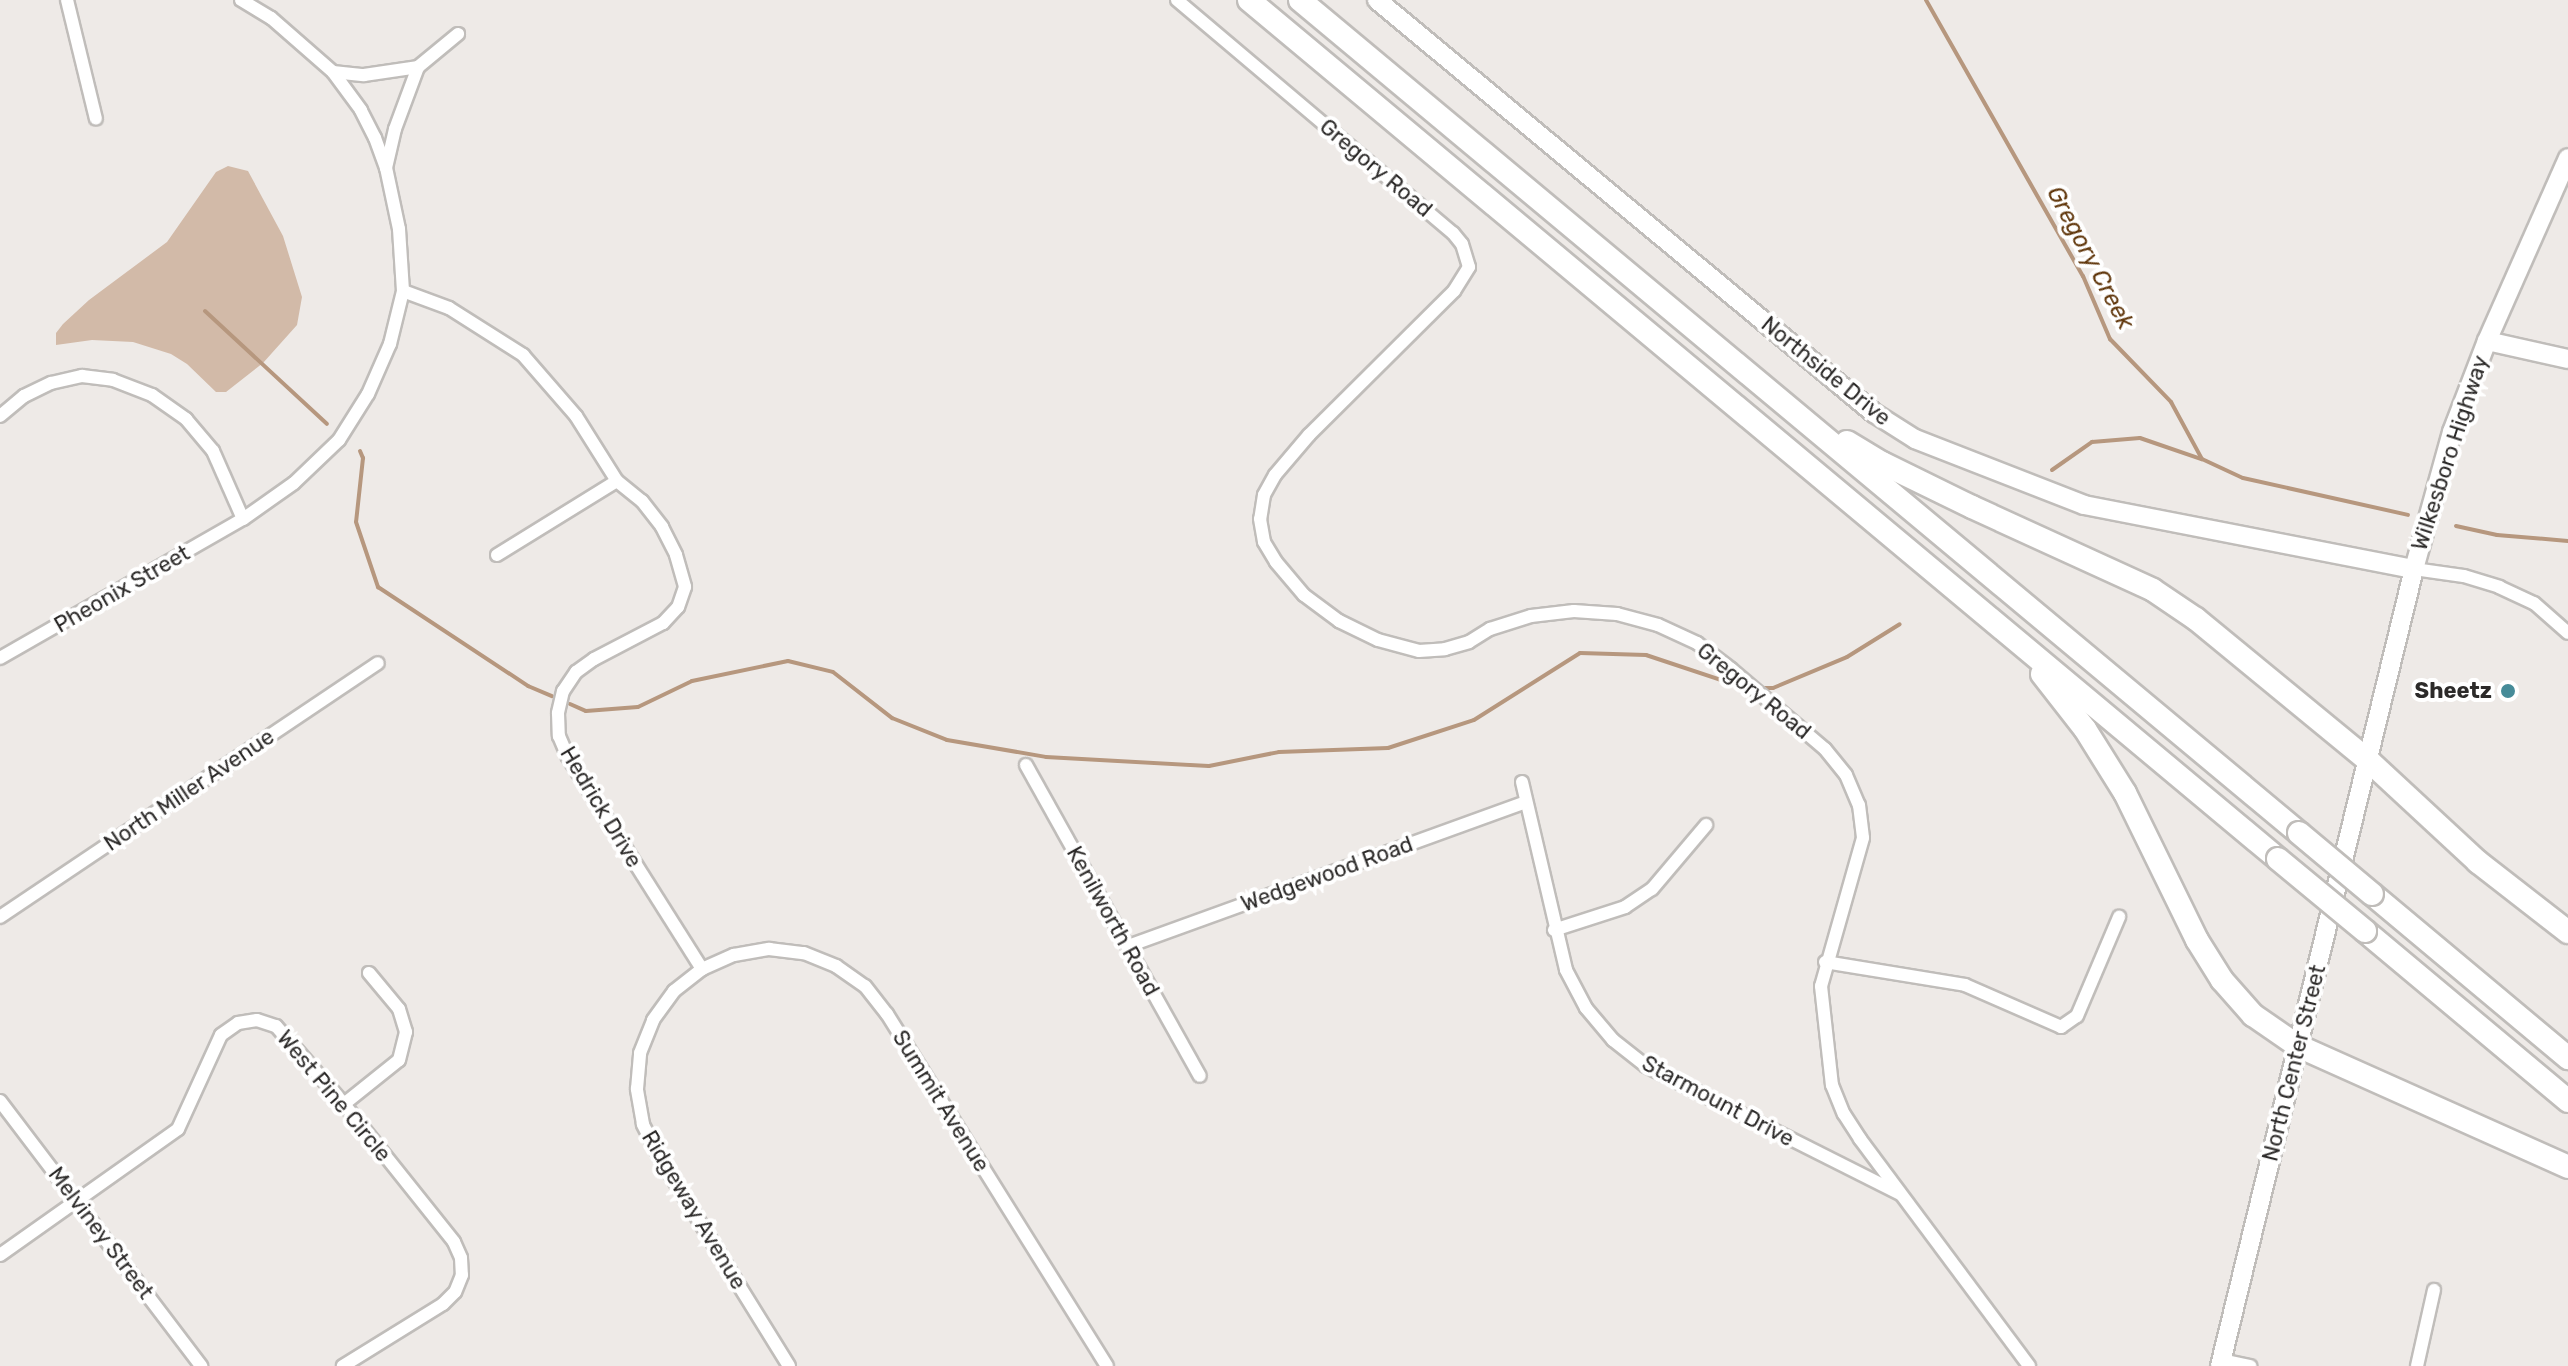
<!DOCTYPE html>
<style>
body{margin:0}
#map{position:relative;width:2568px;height:1366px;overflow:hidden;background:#eeeae7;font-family:Rubik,sans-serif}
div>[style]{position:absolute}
.green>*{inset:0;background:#d2baa8}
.stream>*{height:4px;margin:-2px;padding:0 2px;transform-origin:2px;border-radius:2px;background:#b6977e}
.roads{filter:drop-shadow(2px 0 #c0bdba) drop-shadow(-2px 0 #c0bdba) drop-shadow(0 2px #c0bdba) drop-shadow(0 -2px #c0bdba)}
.street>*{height:12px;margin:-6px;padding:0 6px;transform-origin:6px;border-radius:6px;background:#fff}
.secondary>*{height:18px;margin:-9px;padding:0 9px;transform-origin:9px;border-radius:9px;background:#fff}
.highway>*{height:22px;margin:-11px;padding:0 11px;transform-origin:11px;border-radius:11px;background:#fff}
.bridges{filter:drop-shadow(2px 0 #c0bdba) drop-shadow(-2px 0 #c0bdba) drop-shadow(0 2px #c0bdba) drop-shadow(0 -2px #c0bdba)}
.highway-bridge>*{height:22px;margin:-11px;padding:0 11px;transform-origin:11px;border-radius:11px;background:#fff}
.dots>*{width:22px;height:22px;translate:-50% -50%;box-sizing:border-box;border:4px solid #fff;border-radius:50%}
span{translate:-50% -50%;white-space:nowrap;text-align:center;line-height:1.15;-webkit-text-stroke:8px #fff;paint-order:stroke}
.street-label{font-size:22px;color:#2c2a29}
.poi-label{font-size:22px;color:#2c2a29;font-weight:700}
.right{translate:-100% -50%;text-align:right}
.water-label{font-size:24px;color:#61370c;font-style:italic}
</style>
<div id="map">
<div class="green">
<i style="clip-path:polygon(228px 166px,248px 171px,283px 236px,302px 297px,297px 325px,263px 363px,226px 392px,216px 392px,187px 364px,171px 354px,133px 342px,92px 340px,56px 345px,56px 333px,63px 324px,89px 300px,167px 242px,216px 172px)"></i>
</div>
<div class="stream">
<i style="left:1926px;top:0;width:318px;rotate:60.4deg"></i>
<i style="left:2083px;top:276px;width:69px;rotate:66.8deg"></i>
<i style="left:2110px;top:339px;width:88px;rotate:45.9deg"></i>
<i style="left:2171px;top:402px;width:65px;rotate:61.5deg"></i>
<i style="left:2202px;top:459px;width:45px;rotate:24.9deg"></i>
<i style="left:2243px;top:478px;width:169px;rotate:12.6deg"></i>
<i style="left:205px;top:311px;width:166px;rotate:42.8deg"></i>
<i style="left:360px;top:451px;width:8px;rotate:67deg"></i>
<i style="left:363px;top:458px;width:64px;rotate:96.2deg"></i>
<i style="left:356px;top:522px;width:69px;rotate:71.3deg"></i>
<i style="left:378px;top:587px;width:180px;rotate:33.4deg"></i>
<i style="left:528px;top:686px;width:26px;rotate:23deg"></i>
<i style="left:2052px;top:470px;width:49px;rotate:-35deg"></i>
<i style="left:2092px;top:442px;width:48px;rotate:-4.8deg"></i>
<i style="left:2140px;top:438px;width:65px;rotate:19deg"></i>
<i style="left:2456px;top:526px;width:42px;rotate:12.4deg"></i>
<i style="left:2497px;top:535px;width:71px;rotate:4.8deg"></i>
<i style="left:1757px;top:688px;width:16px"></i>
<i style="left:1773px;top:688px;width:80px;rotate:-22.7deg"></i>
<i style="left:1847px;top:657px;width:62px;rotate:-31.9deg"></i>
<i style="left:570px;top:704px;width:17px;rotate:24deg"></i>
<i style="left:586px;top:711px;width:52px;rotate:-4.4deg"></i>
<i style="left:638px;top:707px;width:60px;rotate:-25.7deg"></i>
<i style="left:692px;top:681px;width:98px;rotate:-11.8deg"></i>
<i style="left:788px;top:661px;width:46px;rotate:13.7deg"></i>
<i style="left:833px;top:672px;width:75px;rotate:37.9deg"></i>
<i style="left:892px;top:718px;width:59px;rotate:21.8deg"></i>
<i style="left:947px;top:740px;width:100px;rotate:9.7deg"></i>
<i style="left:1046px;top:757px;width:163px;rotate:3.2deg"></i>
<i style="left:1209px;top:766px;width:71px;rotate:-11.3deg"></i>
<i style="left:1279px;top:752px;width:109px;rotate:-2.1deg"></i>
<i style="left:1388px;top:748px;width:90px;rotate:-18deg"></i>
<i style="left:1474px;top:720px;width:125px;rotate:-32.3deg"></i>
<i style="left:1580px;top:653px;width:66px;rotate:1.7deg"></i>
<i style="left:1646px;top:655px;width:108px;rotate:18.4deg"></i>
</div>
<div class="roads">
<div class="street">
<i style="left:67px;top:0;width:122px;rotate:76.3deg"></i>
<i style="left:1177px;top:0;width:361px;rotate:40.2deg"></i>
<i style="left:1453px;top:233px;width:14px;rotate:51deg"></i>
<i style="left:1462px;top:244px;width:24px;rotate:73deg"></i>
<i style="left:1469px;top:267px;width:28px;rotate:122deg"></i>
<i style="left:1454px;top:291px;width:204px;rotate:135.2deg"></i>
<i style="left:1309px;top:435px;width:52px;rotate:130.4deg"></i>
<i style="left:1275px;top:475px;width:23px;rotate:119deg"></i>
<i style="left:1264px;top:495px;width:24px;rotate:99deg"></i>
<i style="left:1260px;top:519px;width:23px;rotate:80deg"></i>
<i style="left:1264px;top:542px;width:23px;rotate:59deg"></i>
<i style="left:1276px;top:562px;width:43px;rotate:49.7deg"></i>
<i style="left:1304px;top:595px;width:44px;rotate:36.6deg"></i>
<i style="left:1339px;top:621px;width:43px;rotate:26deg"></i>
<i style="left:1378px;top:640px;width:42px;rotate:15deg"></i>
<i style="left:1419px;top:651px;width:26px;rotate:-4deg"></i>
<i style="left:1445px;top:649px;width:25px;rotate:-16deg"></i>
<i style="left:1469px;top:642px;width:25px;rotate:-32deg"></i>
<i style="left:1490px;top:629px;width:43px;rotate:-17.6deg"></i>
<i style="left:1531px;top:616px;width:43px;rotate:-6.6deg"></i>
<i style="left:1574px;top:611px;width:43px;rotate:4deg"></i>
<i style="left:1617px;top:614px;width:42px;rotate:15deg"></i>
<i style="left:1658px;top:625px;width:43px;rotate:24.8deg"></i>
<i style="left:1697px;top:643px;width:43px;rotate:37.4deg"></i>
<i style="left:1731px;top:669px;width:123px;rotate:40.4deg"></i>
<i style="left:1825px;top:749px;width:33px;rotate:51deg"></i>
<i style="left:1846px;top:775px;width:33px;rotate:67deg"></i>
<i style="left:1859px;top:805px;width:33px;rotate:83deg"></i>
<i style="left:1863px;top:838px;width:154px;rotate:105.8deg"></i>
<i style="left:1821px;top:986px;width:100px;rotate:83.7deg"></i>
<i style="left:1832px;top:1085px;width:31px;rotate:68deg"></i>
<i style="left:1844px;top:1114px;width:30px;rotate:57deg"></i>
<i style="left:1860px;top:1139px;width:283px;rotate:53.3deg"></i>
<i style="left:333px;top:72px;width:31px;rotate:6deg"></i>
<i style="left:364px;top:75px;width:55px;rotate:-8.4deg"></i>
<i style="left:418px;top:67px;width:52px;rotate:-39.5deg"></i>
<i style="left:386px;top:168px;width:40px;rotate:-77deg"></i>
<i style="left:395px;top:129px;width:66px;rotate:-69.6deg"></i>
<i style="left:403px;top:291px;width:49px;rotate:20.3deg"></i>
<i style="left:449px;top:308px;width:88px;rotate:32.4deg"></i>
<i style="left:523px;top:355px;width:81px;rotate:49deg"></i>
<i style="left:576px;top:416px;width:77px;rotate:57.8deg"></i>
<i style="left:617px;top:481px;width:32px;rotate:39deg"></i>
<i style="left:642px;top:501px;width:33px;rotate:52deg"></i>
<i style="left:662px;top:527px;width:31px;rotate:63deg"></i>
<i style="left:676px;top:555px;width:33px;rotate:74deg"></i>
<i style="left:685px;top:587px;width:21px;rotate:109deg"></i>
<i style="left:678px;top:607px;width:22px;rotate:133deg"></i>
<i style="left:663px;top:623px;width:78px;rotate:152.4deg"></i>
<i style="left:594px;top:659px;width:22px;rotate:144deg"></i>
<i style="left:576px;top:672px;width:23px;rotate:124deg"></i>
<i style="left:563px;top:691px;width:23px;rotate:103deg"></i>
<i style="left:558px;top:713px;width:23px;rotate:88deg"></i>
<i style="left:559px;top:736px;width:23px;rotate:67deg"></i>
<i style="left:568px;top:757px;width:251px;rotate:57.7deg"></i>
<i style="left:0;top:416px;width:31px;rotate:-40deg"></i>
<i style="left:24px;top:396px;width:30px;rotate:-26deg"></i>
<i style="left:51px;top:383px;width:32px;rotate:-13deg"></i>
<i style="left:82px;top:376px;width:31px;rotate:7deg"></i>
<i style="left:113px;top:380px;width:42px;rotate:21deg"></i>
<i style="left:152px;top:395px;width:42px;rotate:35.2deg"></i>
<i style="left:186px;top:419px;width:42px;rotate:49.8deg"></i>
<i style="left:213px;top:451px;width:74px;rotate:66.2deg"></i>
<i style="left:497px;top:555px;width:141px;rotate:-31.7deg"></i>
<i style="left:2414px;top:569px;width:50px;rotate:8deg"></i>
<i style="left:2464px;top:576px;width:37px;rotate:17deg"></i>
<i style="left:2499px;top:587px;width:38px;rotate:25deg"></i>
<i style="left:2534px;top:603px;width:45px;rotate:41.4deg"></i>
<i style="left:0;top:658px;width:280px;rotate:-29.8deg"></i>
<i style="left:243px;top:519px;width:62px;rotate:-35.2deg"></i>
<i style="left:294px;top:483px;width:62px;rotate:-43.7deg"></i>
<i style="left:339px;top:440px;width:54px;rotate:-57.8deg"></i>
<i style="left:368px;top:394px;width:55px;rotate:-66.3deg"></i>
<i style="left:390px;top:344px;width:55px;rotate:-76.2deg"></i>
<i style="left:403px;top:291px;width:62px;rotate:-93.7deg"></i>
<i style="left:399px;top:229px;width:62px;rotate:-102deg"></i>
<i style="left:386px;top:168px;width:32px;rotate:-110deg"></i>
<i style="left:375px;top:138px;width:31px;rotate:-117deg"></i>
<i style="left:361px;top:110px;width:47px;rotate:-126.4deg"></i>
<i style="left:333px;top:72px;width:82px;rotate:-138.9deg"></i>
<i style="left:271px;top:18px;width:35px;rotate:-149deg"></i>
<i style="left:1026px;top:765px;width:356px;rotate:60.8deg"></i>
<i style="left:1522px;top:782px;width:193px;rotate:76.8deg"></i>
<i style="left:1566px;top:970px;width:43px;rotate:62.2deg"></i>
<i style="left:1586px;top:1008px;width:42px;rotate:49.8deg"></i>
<i style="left:1613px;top:1040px;width:42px;rotate:38.2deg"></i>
<i style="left:1646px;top:1066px;width:284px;rotate:26.7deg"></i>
<i style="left:0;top:917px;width:455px;rotate:-33.9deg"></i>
<i style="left:1554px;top:930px;width:75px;rotate:-17.9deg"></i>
<i style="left:1625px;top:907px;width:32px;rotate:-34deg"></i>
<i style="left:1652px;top:889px;width:84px;rotate:-49.8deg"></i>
<i style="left:1128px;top:946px;width:422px;rotate:-19.9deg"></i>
<i style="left:1825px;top:962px;width:142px;rotate:9.3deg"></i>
<i style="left:1965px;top:985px;width:105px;rotate:23.6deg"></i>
<i style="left:2061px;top:1027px;width:19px;rotate:-35deg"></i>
<i style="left:2077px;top:1016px;width:108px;rotate:-67deg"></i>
<i style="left:0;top:1101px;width:333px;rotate:52.8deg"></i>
<i style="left:344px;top:1104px;width:70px;rotate:-38.7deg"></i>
<i style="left:399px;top:1060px;width:29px;rotate:-76deg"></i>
<i style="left:406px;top:1032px;width:24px;rotate:-107deg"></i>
<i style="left:399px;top:1009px;width:47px;rotate:-129.8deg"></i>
<i style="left:0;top:1255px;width:218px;rotate:-35.3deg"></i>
<i style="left:178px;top:1129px;width:103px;rotate:-65.4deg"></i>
<i style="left:221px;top:1035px;width:21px;rotate:-35deg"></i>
<i style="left:238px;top:1023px;width:19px;rotate:-9deg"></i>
<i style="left:257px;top:1020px;width:20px;rotate:18deg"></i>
<i style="left:276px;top:1026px;width:103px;rotate:48.9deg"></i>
<i style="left:344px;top:1104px;width:176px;rotate:51.4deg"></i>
<i style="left:454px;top:1242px;width:17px;rotate:66deg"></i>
<i style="left:461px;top:1258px;width:17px;rotate:87deg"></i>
<i style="left:462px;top:1275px;width:18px;rotate:112deg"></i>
<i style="left:455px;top:1292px;width:17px;rotate:135deg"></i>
<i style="left:443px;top:1304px;width:118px;rotate:148.2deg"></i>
<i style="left:2222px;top:1360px;width:29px;rotate:12deg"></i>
<i style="left:789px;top:1366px;width:247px;rotate:-121.8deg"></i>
<i style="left:659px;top:1156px;width:36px;rotate:-117deg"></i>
<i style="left:643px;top:1124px;width:36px;rotate:-100deg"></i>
<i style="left:637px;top:1089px;width:36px;rotate:-85deg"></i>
<i style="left:640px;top:1053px;width:35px;rotate:-68deg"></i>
<i style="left:653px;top:1020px;width:36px;rotate:-54deg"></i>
<i style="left:674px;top:991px;width:36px;rotate:-38deg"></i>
<i style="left:702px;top:969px;width:35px;rotate:-24deg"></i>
<i style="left:734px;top:955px;width:36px;rotate:-10deg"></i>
<i style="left:769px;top:949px;width:35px;rotate:7deg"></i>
<i style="left:804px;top:953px;width:35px;rotate:22deg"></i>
<i style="left:836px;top:966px;width:35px;rotate:35deg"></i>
<i style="left:865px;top:986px;width:36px;rotate:52deg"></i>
<i style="left:887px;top:1014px;width:415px;rotate:58deg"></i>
<i style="left:2417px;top:1366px;width:78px;rotate:-77.4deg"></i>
</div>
<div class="secondary">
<i style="left:1377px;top:0;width:646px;rotate:39.73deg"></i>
<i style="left:1874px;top:413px;width:49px;rotate:32.4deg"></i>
<i style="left:1915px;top:439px;width:181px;rotate:21.3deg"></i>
<i style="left:2084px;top:505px;width:336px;rotate:11deg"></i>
<i style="left:2487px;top:341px;width:83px;rotate:12.5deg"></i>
<i style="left:2220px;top:1366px;width:820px;rotate:-76.32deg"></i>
<i style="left:2414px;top:569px;width:142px;rotate:-74.5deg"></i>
<i style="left:2452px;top:432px;width:97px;rotate:-69deg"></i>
<i style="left:2487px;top:341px;width:200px;rotate:-66.1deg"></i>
</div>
<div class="highway">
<i style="left:1249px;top:0;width:1340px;rotate:39.85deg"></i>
<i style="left:1300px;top:0;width:1301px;rotate:39.82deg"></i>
<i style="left:1847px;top:442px;width:41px;rotate:31deg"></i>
<i style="left:1882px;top:463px;width:100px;rotate:26.1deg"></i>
<i style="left:1972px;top:507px;width:199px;rotate:24.6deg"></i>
<i style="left:2153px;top:590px;width:52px;rotate:34deg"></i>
<i style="left:2196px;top:619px;width:224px;rotate:39.4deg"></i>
<i style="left:2369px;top:761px;width:149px;rotate:42.8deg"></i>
<i style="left:2478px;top:862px;width:114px;rotate:37.9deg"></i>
<i style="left:2042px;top:674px;width:70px;rotate:52deg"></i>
<i style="left:2085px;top:729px;width:75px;rotate:58deg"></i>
<i style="left:2125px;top:793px;width:164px;rotate:63.9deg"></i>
<i style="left:2197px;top:940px;width:47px;rotate:58deg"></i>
<i style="left:2222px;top:980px;width:47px;rotate:48.5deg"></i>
<i style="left:2253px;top:1015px;width:55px;rotate:34.6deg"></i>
<i style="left:2298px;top:1046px;width:296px;rotate:24.1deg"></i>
<i style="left:2372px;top:894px;width:256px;rotate:39.9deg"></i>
<i style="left:2365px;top:931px;width:265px;rotate:39.9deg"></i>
</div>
</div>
<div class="bridges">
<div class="highway-bridge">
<i style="left:2299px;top:833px;width:95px;rotate:39.9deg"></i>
<i style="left:2278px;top:859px;width:113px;rotate:39.6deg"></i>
</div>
</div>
<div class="dots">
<i style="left:2508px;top:691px;background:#468b98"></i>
</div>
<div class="street-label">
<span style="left:1376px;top:168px;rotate:40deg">Gregory Road</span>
<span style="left:1826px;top:371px;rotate:39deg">Northside Drive</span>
<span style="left:2450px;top:453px;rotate:-72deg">Wilkesboro Highway</span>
<span style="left:122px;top:589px;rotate:-30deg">Pheonix Street</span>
<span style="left:1754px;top:691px;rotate:39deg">Gregory Road</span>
<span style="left:189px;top:790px;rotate:-34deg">North Miller Avenue</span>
<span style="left:601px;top:807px;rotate:59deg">Hedrick Drive</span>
<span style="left:1327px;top:874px;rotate:-20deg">Wedgewood Road</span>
<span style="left:1113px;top:921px;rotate:61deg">Kenilworth Road</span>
<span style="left:2294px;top:1063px;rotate:-76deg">North Center Street</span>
<span style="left:334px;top:1096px;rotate:50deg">West Pine Circle</span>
<span style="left:941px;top:1101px;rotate:58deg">Summit Avenue</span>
<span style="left:1718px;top:1101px;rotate:28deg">Starmount Drive</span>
<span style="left:694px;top:1210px;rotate:59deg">Ridgeway Avenue</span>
<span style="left:101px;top:1233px;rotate:53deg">Melviney Street</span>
</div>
<div class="poi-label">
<span class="right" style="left:2492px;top:691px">Sheetz</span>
</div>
<div class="water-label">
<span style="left:2090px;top:258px;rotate:62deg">Gregory Creek</span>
</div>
</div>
